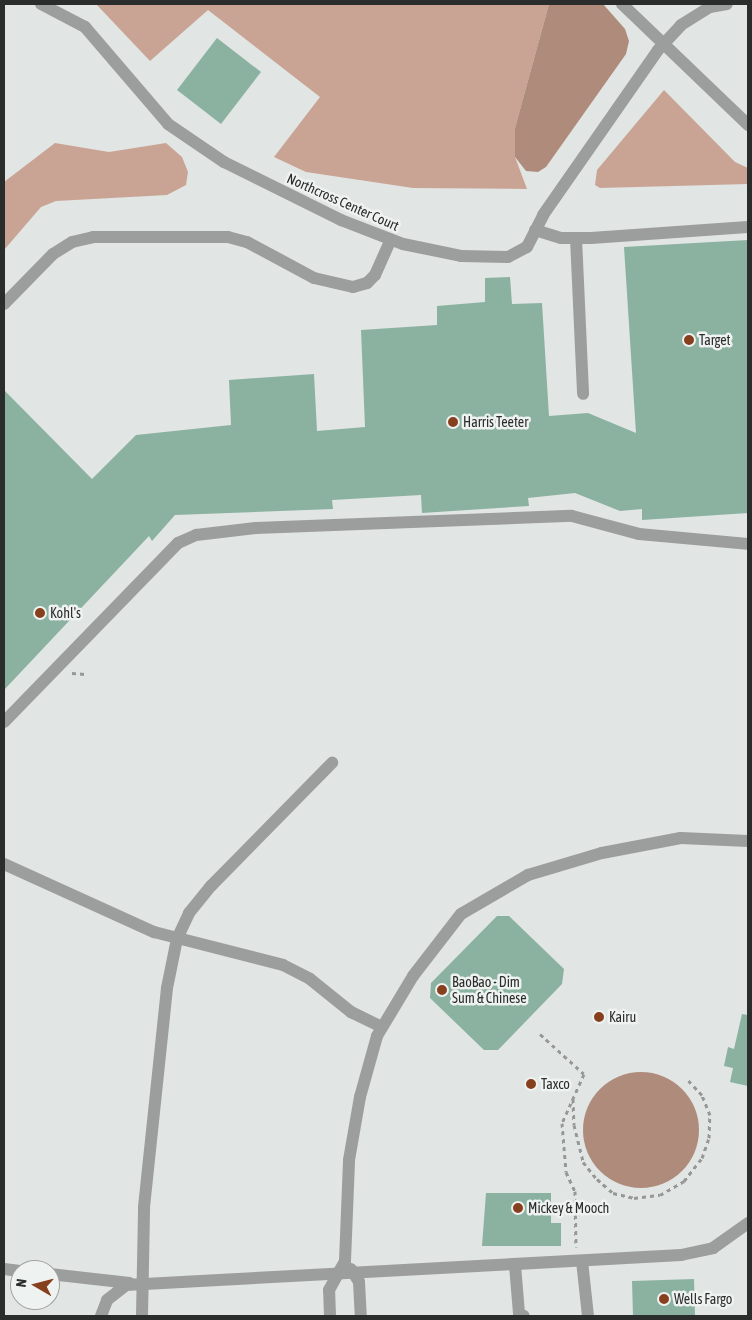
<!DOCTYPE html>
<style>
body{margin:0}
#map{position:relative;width:752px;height:1320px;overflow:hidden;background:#e1e5e3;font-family:"Asap Condensed",sans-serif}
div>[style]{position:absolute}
.forest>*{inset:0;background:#c9a494}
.water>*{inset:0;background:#af8b7b}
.round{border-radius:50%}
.building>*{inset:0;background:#8bb2a0}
.path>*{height:3px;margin-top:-1.5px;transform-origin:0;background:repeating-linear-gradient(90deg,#959896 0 4px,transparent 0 8px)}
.minor>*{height:12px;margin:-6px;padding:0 6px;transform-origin:6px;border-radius:6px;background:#9c9e9d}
.dots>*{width:14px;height:14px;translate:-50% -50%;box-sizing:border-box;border:2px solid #eef2f0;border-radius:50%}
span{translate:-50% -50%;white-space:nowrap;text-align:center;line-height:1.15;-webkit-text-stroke:5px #eef2f0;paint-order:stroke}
.street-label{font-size:14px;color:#2b2d2c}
.poi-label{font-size:14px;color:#2b2d2c}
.left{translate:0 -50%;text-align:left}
.frame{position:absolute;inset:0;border:5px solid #2b2d2c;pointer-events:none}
.north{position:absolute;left:10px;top:1260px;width:50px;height:50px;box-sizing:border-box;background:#eef2f0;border:1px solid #a0a3a2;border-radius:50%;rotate:278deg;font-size:14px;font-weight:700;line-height:20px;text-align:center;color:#2b2d2c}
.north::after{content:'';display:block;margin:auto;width:18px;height:22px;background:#87401e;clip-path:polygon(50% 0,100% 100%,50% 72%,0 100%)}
</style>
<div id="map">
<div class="forest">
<i style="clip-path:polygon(96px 4px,549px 4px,515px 128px,515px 157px,527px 189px,413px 188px,306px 172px,274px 157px,320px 97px,208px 10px,150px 61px)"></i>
<i style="clip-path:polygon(664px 90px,735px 162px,748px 168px,748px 184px,600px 188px,595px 185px,597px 170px)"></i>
<i style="clip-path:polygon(55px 143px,109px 152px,166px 143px,182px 157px,188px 172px,186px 185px,167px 195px,56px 201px,41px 207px,4px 250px,4px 182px)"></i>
</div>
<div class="water">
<i style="clip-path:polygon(549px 4px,603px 4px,625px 29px,629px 41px,626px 54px,546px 167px,538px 172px,526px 171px,515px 157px,515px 128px)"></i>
<i class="round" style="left:583px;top:1072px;width:116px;height:116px"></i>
</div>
<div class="building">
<i style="clip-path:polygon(217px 38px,261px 72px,221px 124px,177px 90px)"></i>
<i style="clip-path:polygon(748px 240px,748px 513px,642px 520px,642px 509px,620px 511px,575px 493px,528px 498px,529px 506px,422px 513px,421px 495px,332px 500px,333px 509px,175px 515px,152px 541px,149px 536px,4px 690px,4px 390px,92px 479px,136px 435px,231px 425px,229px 380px,314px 374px,317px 431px,365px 427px,361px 330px,437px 325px,437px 306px,485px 302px,485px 278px,510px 277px,512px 304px,542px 303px,549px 416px,588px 413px,636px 433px,624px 247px)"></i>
<i style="clip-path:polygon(497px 916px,509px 916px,564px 969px,562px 984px,498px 1050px,484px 1050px,430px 998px,431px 983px)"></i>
<i style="clip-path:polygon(742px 1014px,748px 1015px,748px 1086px,730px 1082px,733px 1068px,724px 1066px,728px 1047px,734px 1049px)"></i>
<i style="clip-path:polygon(486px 1193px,551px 1193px,551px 1223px,561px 1223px,561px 1246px,482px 1246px)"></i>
<i style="clip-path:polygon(694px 1279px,695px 1316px,633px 1316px,632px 1281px)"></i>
</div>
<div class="path">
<i style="left:72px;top:673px;width:13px;rotate:4deg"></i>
<i style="left:540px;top:1034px;width:59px;rotate:42.3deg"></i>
<i style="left:584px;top:1074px;width:54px;rotate:114.2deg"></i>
<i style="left:562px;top:1123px;width:49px;rotate:85.3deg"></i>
<i style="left:566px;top:1172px;width:21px;rotate:65deg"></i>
<i style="left:575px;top:1191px;width:56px;rotate:89deg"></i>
<i style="left:573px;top:1099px;width:26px;rotate:88deg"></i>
<i style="left:574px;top:1125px;width:38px;rotate:76deg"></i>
<i style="left:583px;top:1162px;width:22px;rotate:51deg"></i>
<i style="left:597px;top:1179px;width:21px;rotate:41deg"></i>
<i style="left:613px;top:1193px;width:22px;rotate:13deg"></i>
<i style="left:634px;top:1198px;width:26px;rotate:-7deg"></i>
<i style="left:660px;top:1195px;width:28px;rotate:-30deg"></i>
<i style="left:684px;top:1181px;width:29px;rotate:-52deg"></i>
<i style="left:702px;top:1158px;width:21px;rotate:-71deg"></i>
<i style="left:709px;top:1138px;width:23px;rotate:-88deg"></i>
<i style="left:710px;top:1115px;width:22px;rotate:-112deg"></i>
<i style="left:702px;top:1095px;width:23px;rotate:-133deg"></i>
</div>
<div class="minor">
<i style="left:41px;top:4px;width:50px;rotate:27.6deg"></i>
<i style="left:85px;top:27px;width:128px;rotate:49.4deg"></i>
<i style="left:168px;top:124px;width:68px;rotate:34.2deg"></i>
<i style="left:224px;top:162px;width:131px;rotate:26.4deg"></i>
<i style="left:341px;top:220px;width:66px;rotate:21.2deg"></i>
<i style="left:403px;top:244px;width:59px;rotate:11.7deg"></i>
<i style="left:461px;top:256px;width:47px;rotate:1.2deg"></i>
<i style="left:508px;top:257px;width:21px;rotate:-28deg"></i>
<i style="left:527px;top:247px;width:36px;rotate:-63deg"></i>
<i style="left:543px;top:215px;width:201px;rotate:-55.1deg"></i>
<i style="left:658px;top:50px;width:34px;rotate:-47deg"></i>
<i style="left:681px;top:25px;width:34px;rotate:-32deg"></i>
<i style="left:710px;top:7px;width:17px;rotate:-10deg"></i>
<i style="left:622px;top:4px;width:175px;rotate:43.8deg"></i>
<i style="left:535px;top:230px;width:27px;rotate:17deg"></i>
<i style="left:561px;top:238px;width:30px"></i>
<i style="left:591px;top:238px;width:157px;rotate:-4deg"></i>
<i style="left:576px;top:238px;width:156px;rotate:87.4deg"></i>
<i style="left:4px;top:304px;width:70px;rotate:-45.6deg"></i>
<i style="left:53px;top:254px;width:22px;rotate:-32deg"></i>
<i style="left:72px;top:242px;width:22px;rotate:-13deg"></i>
<i style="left:93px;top:237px;width:135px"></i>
<i style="left:228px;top:237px;width:20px;rotate:15deg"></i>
<i style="left:247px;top:242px;width:76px;rotate:28.2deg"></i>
<i style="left:314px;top:278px;width:40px;rotate:13deg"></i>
<i style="left:353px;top:287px;width:15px;rotate:-16deg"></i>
<i style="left:367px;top:283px;width:11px;rotate:-45deg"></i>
<i style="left:375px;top:275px;width:39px;rotate:-66deg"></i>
<i style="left:4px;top:722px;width:250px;rotate:-45.8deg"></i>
<i style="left:178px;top:543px;width:20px;rotate:-24deg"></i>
<i style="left:196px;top:535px;width:60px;rotate:-6.7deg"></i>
<i style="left:256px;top:528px;width:316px;rotate:-2.2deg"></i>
<i style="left:572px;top:516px;width:69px;rotate:15deg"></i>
<i style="left:639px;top:534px;width:109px;rotate:5.2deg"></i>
<i style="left:4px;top:864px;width:165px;rotate:24.4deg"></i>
<i style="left:154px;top:932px;width:133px;rotate:14.3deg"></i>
<i style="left:283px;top:965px;width:30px;rotate:27deg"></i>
<i style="left:310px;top:979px;width:53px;rotate:38.8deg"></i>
<i style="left:351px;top:1012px;width:34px;rotate:26deg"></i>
<i style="left:582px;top:1261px;width:55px;rotate:83.8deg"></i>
<i style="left:515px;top:1265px;width:49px;rotate:85.3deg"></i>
<i style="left:519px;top:1314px;width:5px;rotate:22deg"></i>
<i style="left:4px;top:1269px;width:16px;rotate:7deg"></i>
<i style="left:351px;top:1269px;width:15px;rotate:58deg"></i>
<i style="left:359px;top:1282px;width:34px;rotate:87deg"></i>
<i style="left:50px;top:1274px;width:80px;rotate:6.5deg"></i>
<i style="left:101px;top:1316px;width:17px;rotate:-69deg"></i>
<i style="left:107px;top:1300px;width:24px;rotate:-38deg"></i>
<i style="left:126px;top:1285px;width:556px;rotate:-3.09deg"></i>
<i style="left:681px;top:1255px;width:33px;rotate:-12deg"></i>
<i style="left:713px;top:1248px;width:43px;rotate:-35.5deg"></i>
<i style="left:142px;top:1316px;width:109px;rotate:-88.9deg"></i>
<i style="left:144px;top:1207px;width:220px;rotate:-84deg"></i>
<i style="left:167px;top:988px;width:50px;rotate:-78.5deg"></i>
<i style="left:177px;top:939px;width:29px;rotate:-65deg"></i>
<i style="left:189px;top:913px;width:35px;rotate:-51deg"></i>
<i style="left:211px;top:886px;width:173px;rotate:-45.5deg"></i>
<i style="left:330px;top:1316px;width:26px;rotate:-92deg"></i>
<i style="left:329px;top:1290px;width:33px;rotate:-61deg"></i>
<i style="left:345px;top:1261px;width:101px;rotate:-87.7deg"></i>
<i style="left:349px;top:1160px;width:64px;rotate:-80.1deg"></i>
<i style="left:360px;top:1097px;width:63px;rotate:-74.4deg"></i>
<i style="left:377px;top:1036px;width:70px;rotate:-59deg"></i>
<i style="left:413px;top:976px;width:78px;rotate:-52.3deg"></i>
<i style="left:461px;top:914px;width:78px;rotate:-30.2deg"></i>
<i style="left:528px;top:875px;width:77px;rotate:-16.6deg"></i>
<i style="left:602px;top:853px;width:80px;rotate:-10.8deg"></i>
<i style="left:681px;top:838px;width:67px;rotate:2.6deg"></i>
</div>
<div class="dots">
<i style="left:689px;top:340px;background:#87401e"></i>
<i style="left:453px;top:422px;background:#87401e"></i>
<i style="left:40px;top:613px;background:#87401e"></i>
<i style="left:442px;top:990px;background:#87401e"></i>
<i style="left:599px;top:1017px;background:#87401e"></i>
<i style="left:531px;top:1084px;background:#87401e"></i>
<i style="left:518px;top:1208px;background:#87401e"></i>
<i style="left:664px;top:1299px;background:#87401e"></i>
</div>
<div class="street-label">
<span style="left:343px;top:202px;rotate:24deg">Northcross Center Court</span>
</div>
<div class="poi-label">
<span class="left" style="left:699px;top:340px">Target</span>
<span class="left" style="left:463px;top:422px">Harris Teeter</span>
<span class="left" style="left:50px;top:613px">Kohl's</span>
<span class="left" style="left:452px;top:990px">BaoBao - Dim<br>Sum &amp; Chinese</span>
<span class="left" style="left:609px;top:1017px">Kairu</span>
<span class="left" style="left:541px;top:1084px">Taxco</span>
<span class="left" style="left:528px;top:1208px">Mickey &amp; Mooch</span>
<span class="left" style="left:674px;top:1299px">Wells Fargo</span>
</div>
<div class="frame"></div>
<div class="north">N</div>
</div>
